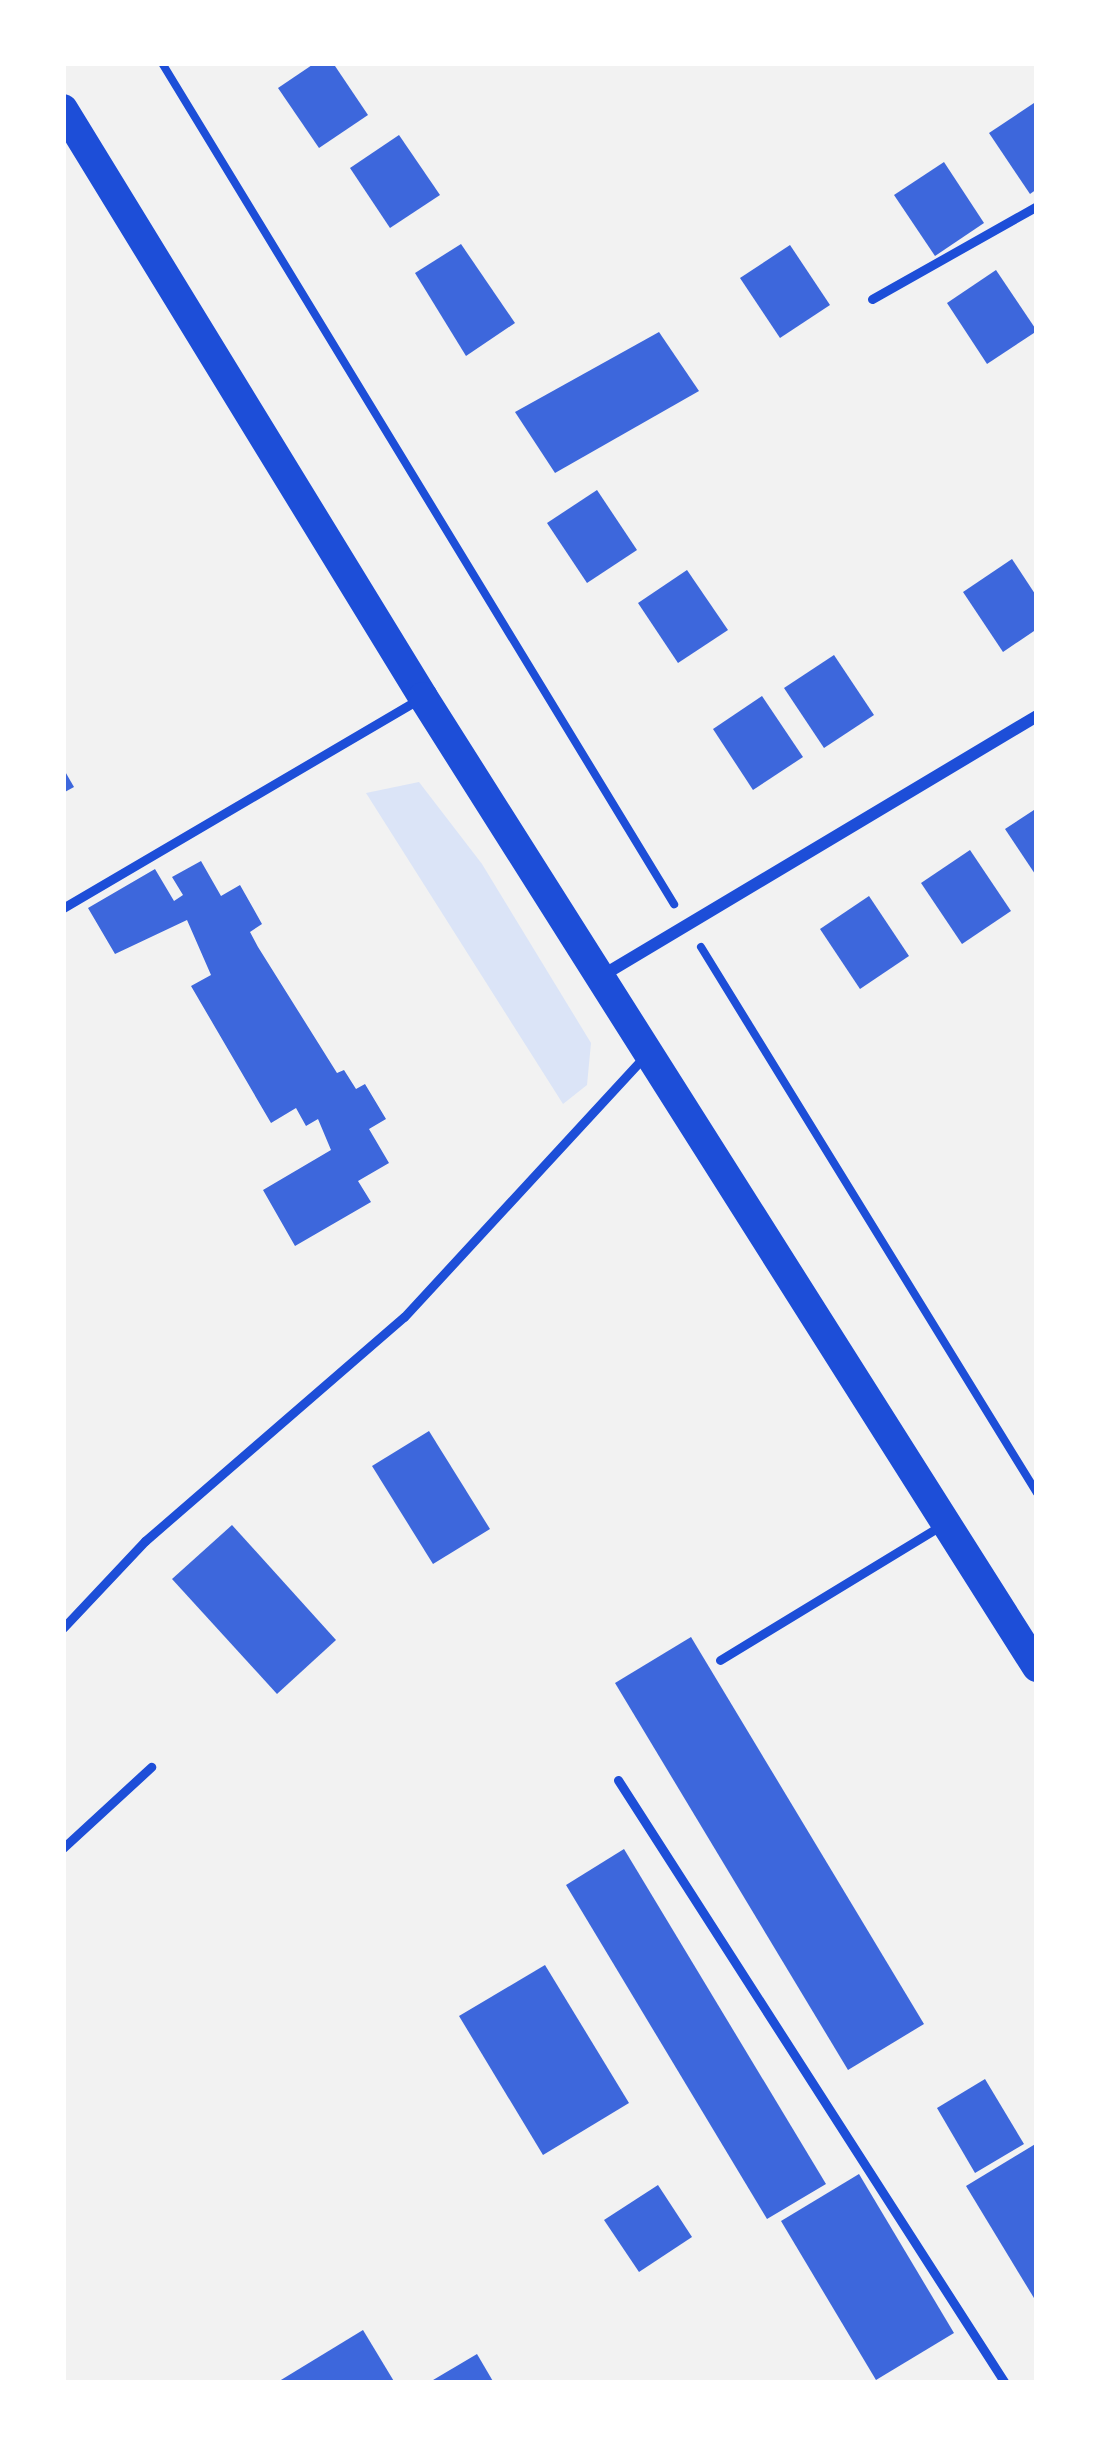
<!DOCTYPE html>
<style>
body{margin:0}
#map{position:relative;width:1100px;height:2446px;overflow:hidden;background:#f2f2f2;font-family:"Noto Sans",sans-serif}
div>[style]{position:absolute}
.green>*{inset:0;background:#dbe4f7}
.building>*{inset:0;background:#3d67dc}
.path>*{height:8px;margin:-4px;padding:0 4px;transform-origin:4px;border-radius:4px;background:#1d4ed8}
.service>*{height:9px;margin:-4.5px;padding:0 4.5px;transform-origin:4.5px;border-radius:4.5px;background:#1d4ed8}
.minor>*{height:12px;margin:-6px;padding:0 6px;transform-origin:6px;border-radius:6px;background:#1d4ed8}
.primary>*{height:30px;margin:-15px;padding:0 15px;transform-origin:15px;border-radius:15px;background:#1d4ed8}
span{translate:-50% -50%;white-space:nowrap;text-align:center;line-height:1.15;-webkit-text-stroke:10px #fff;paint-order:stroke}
.frame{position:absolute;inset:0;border:66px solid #fff;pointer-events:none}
</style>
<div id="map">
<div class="green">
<i style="clip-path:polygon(419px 782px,482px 864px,591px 1043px,587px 1085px,563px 1104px,366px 793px)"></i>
</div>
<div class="building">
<i style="clip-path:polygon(315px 63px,333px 63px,368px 115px,319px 148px,278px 88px)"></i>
<i style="clip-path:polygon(1037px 101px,1037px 189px,1030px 194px,989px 133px)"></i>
<i style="clip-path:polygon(399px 135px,440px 195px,390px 228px,350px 168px)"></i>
<i style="clip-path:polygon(944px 162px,984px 223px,935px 256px,894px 195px)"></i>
<i style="clip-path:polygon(461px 244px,515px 323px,466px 356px,415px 273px)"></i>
<i style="clip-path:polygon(790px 245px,830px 305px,780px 338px,740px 278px)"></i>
<i style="clip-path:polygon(996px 270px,1037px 331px,987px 364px,947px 303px)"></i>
<i style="clip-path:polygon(659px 332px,699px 391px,555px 473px,515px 412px)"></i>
<i style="clip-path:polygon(597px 490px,637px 550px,587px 583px,547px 523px)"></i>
<i style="clip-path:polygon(1012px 559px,1037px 597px,1037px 629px,1003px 652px,963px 592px)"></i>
<i style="clip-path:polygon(687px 570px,728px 630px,678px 663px,638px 603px)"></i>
<i style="clip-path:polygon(834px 655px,874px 715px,824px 748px,784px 688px)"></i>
<i style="clip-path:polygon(762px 696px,803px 757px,753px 790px,713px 729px)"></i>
<i style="clip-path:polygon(63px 768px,74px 787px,63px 793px)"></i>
<i style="clip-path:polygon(1037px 808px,1037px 877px,1005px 829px)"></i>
<i style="clip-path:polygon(970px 850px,1011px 911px,962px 944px,921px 883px)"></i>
<i style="clip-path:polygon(201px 861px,221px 896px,240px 885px,262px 924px,250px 932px,258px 947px,337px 1073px,344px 1070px,356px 1089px,365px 1084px,386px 1119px,369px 1129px,389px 1163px,358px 1181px,371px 1202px,295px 1246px,263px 1190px,331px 1150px,318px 1119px,306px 1126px,296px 1108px,271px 1123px,191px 986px,211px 975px,187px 920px,115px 954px,88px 908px,155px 869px,174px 901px,183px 895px,172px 877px)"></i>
<i style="clip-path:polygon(869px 896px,909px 956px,860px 989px,820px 929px)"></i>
<i style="clip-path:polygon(429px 1431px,490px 1529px,433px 1564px,372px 1466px)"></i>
<i style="clip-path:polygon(232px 1525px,336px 1640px,277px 1694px,172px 1579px)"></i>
<i style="clip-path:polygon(691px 1637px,924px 2024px,848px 2070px,615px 1683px)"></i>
<i style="clip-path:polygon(624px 1849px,826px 2184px,767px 2219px,566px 1885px)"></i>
<i style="clip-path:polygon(545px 1965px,629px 2103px,543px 2155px,459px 2016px)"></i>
<i style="clip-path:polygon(985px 2079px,1024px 2144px,975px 2173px,937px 2108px)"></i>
<i style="clip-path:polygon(1037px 2143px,1037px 2303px,966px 2186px)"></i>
<i style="clip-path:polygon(859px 2174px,954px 2333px,876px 2380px,781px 2221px)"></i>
<i style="clip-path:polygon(658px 2185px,692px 2237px,639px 2272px,604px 2220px)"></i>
<i style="clip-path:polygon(363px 2330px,395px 2383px,276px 2383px)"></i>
<i style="clip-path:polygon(477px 2354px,494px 2383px,428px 2383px)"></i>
</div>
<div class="path">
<i style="left:162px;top:63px;width:985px;rotate:58.67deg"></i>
<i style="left:701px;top:947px;width:641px;rotate:58.39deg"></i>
</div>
<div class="service">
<i style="left:872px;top:299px;width:189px;rotate:-29.4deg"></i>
<i style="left:63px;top:908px;width:415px;rotate:-30.4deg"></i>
<i style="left:63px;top:1628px;width:120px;rotate:-46.7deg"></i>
<i style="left:145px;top:1541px;width:342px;rotate:-40.9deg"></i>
<i style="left:404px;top:1317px;width:354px;rotate:-47.3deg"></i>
<i style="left:720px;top:1660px;width:260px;rotate:-31.3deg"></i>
<i style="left:618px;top:1780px;width:717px;rotate:57.31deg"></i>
<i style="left:63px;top:1848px;width:120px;rotate:-42.6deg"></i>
</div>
<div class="minor">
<i style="left:605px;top:974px;width:503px;rotate:-30.85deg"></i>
</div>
<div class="primary">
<i style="left:63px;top:109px;width:689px;rotate:58.52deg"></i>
<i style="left:423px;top:697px;width:1148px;rotate:57.67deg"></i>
</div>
<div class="frame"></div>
</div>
